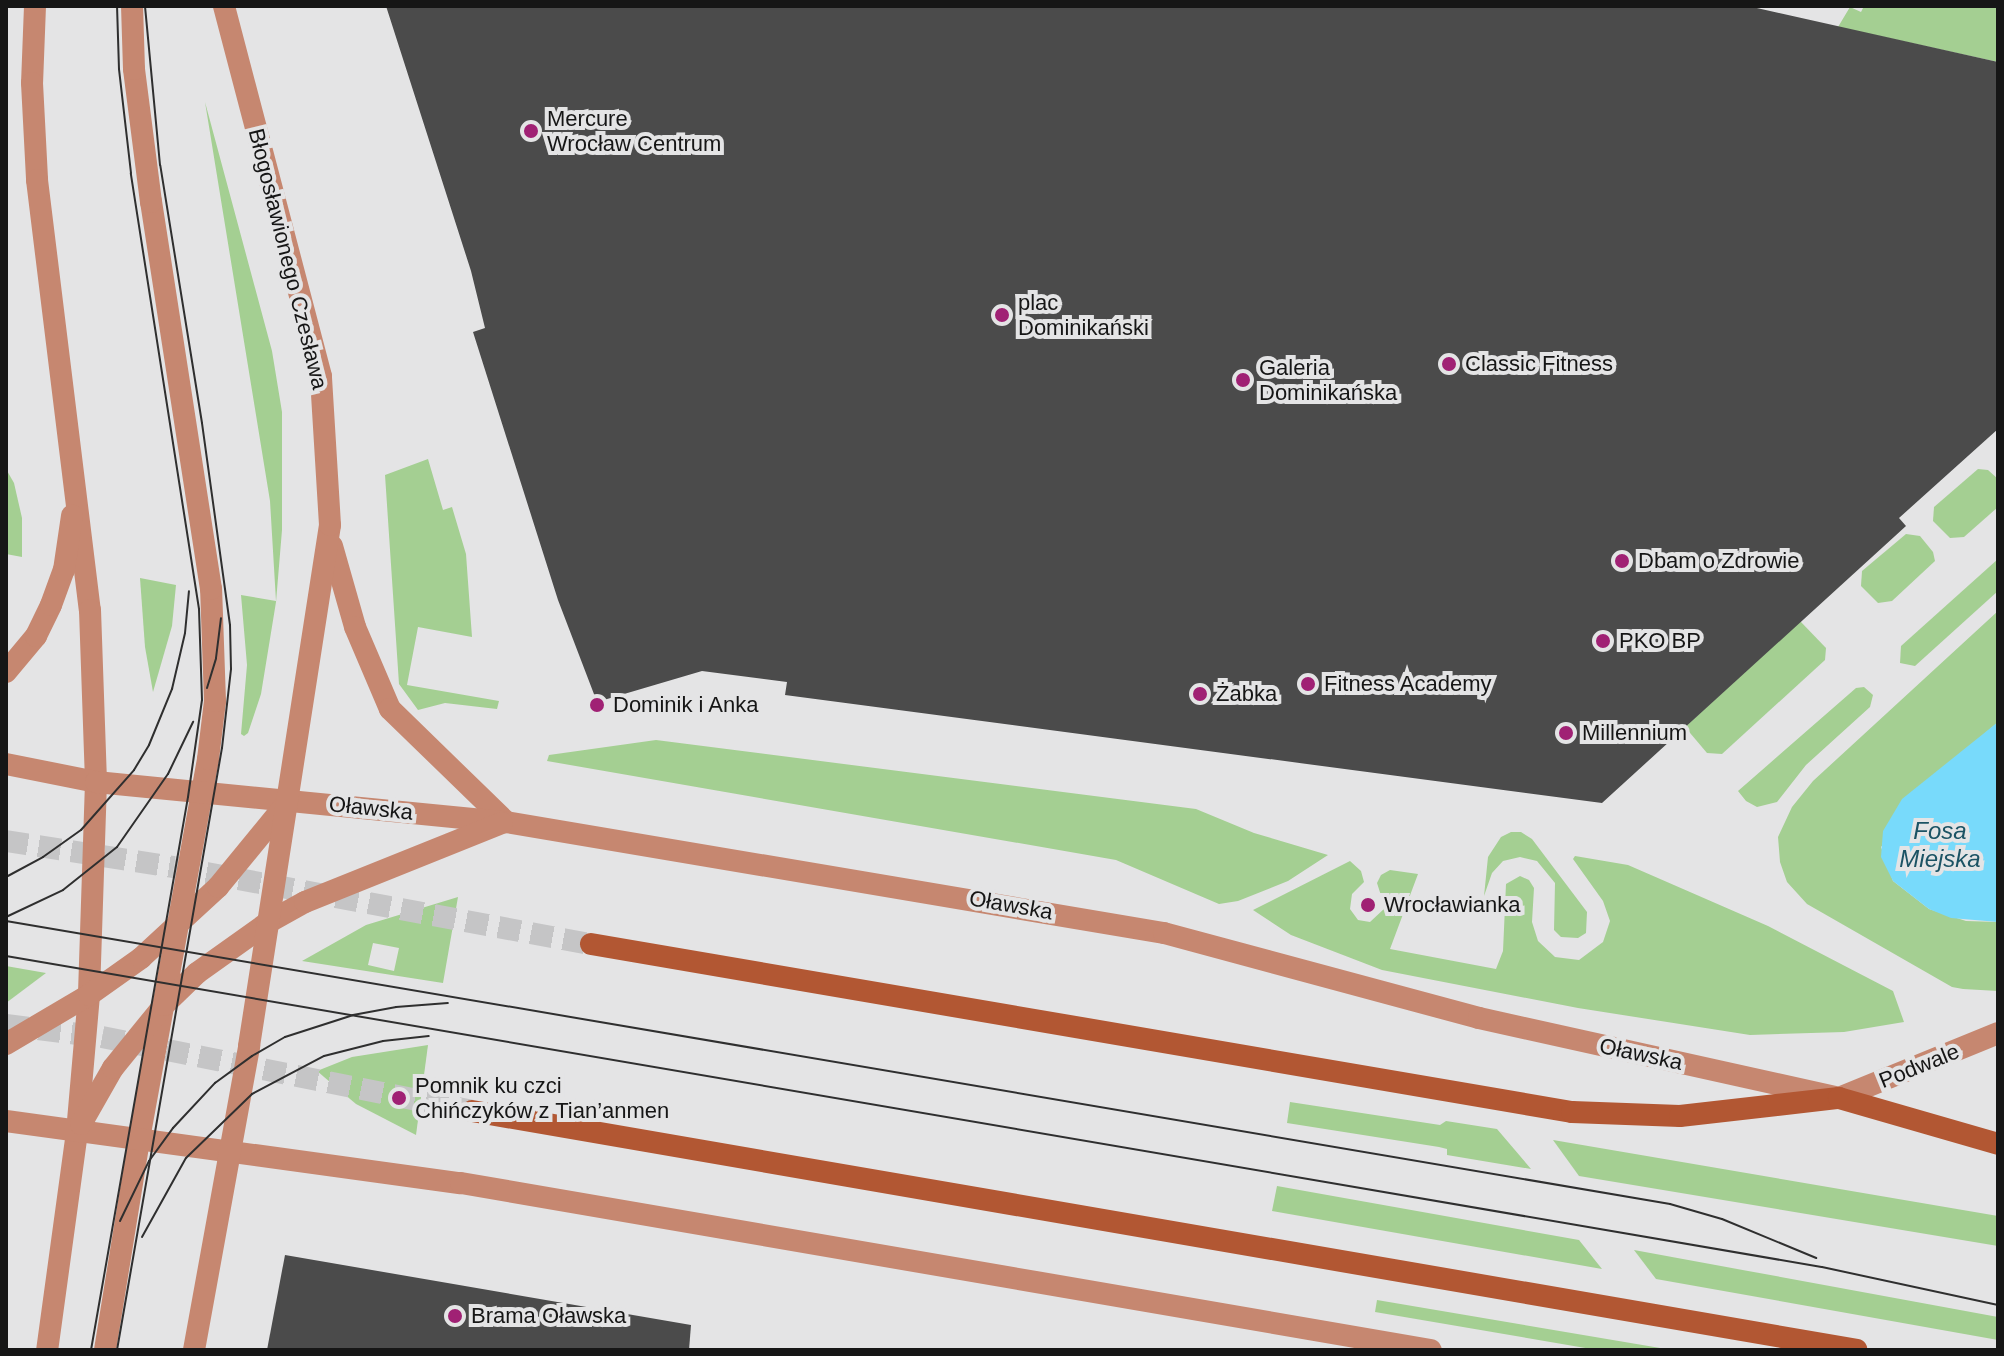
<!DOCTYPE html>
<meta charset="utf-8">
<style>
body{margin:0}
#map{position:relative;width:2004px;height:1356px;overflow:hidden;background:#e4e4e5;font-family:Arial,sans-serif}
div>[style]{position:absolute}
.green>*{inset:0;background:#a4cf92}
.water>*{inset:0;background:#78dafb}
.building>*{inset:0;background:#4b4b4b}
.secondary-tunnel>*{height:22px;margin-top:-11px;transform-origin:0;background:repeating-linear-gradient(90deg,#c5c5c6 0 22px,transparent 0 33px)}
.service>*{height:22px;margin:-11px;padding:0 11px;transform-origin:11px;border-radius:11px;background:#c68770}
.minor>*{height:22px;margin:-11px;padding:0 11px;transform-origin:11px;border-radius:11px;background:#c68770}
.tertiary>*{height:22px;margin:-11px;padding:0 11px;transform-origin:11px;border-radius:11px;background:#c68770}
.secondary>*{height:22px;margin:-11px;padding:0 11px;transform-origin:11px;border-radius:11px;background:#b25733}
.tram>*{height:2px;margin:-1px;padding:0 1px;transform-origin:1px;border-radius:1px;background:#2f2f2f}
.dots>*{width:22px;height:22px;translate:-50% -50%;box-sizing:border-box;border:4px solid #e4e4e5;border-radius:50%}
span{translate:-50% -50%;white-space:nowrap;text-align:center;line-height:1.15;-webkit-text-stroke:8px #e4e4e5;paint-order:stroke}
.poi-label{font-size:22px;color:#161616}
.left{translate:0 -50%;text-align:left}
.street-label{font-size:22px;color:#161616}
.water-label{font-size:24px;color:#1b5364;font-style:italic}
.frame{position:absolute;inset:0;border:8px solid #161616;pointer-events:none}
</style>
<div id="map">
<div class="green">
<i style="clip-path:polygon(1864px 6px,1998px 8px,1998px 62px,1838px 27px,1850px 7px,1861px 12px)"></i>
<i style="clip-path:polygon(205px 102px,272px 351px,282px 412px,282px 530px,276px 602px,261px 694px,248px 733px,244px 736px,241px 734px,247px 665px,241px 595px,276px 601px,270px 501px)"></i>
<i style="clip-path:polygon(428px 459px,443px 510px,452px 507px,466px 554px,472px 637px,418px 627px,407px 685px,499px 701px,497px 709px,445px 703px,418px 710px,399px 684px,385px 475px)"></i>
<i style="clip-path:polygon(6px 469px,14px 483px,22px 518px,22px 557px,6px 554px)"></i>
<i style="clip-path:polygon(1978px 469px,1988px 470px,1998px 479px,1998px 507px,1964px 537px,1950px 538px,1933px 521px,1934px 507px)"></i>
<i style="clip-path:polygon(1906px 534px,1920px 536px,1933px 552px,1935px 561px,1892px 601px,1878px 603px,1861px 586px,1862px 571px)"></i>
<i style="clip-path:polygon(1998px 559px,1998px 591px,1915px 666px,1900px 663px,1901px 646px)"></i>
<i style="clip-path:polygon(140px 578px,176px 585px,172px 626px,153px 692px,145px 647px)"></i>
<i style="clip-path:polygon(1998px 611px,1998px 722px,1968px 748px,1881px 847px,1893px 881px,1929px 909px,1966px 921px,1998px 922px,1998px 991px,1963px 989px,1952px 987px,1807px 904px,1787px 882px,1780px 862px,1778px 837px,1792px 807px,1813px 781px)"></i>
<i style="clip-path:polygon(1800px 621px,1826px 648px,1825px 660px,1722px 754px,1707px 753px,1685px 727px)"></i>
<i style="clip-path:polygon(1864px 687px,1873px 695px,1870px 707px,1806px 765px,1777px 802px,1757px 807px,1746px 801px,1738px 791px,1856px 688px)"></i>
<i style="clip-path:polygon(656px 740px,1196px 809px,1254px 833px,1328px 855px,1288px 881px,1238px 901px,1219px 904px,1116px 860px,547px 761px,549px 755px)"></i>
<i style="clip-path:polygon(1511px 832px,1521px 832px,1532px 839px,1587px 912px,1586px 933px,1578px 938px,1561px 937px,1554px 930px,1555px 883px,1537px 861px,1520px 857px,1503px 861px,1492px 873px,1484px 896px,1488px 857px,1501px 837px)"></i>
<i style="clip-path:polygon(1575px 856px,1628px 865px,1768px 926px,1893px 991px,1904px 1022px,1844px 1032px,1750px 1035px,1578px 1008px,1382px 970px,1291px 935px,1253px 910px,1350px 861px,1361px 871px,1364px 882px,1352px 894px,1350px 909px,1358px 920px,1370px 922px,1385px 908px,1377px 883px,1381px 875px,1390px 870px,1418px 874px,1390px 949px,1496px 969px,1503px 951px,1506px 884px,1520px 876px,1529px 880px,1534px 888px,1532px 922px,1538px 941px,1555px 957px,1579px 960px,1603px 942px,1610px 921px,1603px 901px,1573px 859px)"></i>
<i style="clip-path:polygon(evenodd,458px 897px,443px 983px,302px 961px,366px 925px,458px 897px,373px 943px,399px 948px,394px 971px,368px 965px,373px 943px)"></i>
<i style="clip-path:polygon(6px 966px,46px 973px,6px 1003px)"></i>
<i style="clip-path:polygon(428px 1045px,416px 1135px,356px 1104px,317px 1071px,352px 1057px)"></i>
<i style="clip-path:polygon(1290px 1102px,1440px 1125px,1446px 1121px,1497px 1129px,1531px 1169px,1447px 1155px,1447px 1149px,1439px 1147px,1287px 1123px)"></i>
<i style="clip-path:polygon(1553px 1140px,1998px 1216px,1998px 1246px,1579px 1176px)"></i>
<i style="clip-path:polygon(1277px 1186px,1579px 1240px,1602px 1269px,1272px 1211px)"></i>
<i style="clip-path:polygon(1634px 1250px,1998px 1317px,1998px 1340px,1656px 1279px)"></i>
<i style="clip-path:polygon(1377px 1300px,1672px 1350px,1597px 1350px,1375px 1312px)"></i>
</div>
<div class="water">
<i style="clip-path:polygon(1998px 722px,1998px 922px,1951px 918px,1929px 909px,1893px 881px,1881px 857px,1883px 831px,1902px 799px)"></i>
</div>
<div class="building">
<i style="clip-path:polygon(386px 6px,1748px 6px,1998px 62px,1998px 429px,1899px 518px,1906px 526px,1602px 803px,785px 695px,787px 682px,702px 671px,597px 702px,558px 600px,473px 332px,485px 328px,471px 271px)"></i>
<i style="clip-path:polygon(285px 1255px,691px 1325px,689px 1350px,267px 1350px)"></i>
</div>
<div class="secondary-tunnel">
<i style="left:6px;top:841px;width:170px;rotate:8.8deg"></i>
<i style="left:174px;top:867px;width:424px;rotate:10.5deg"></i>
<i style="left:6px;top:1025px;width:97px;rotate:7.1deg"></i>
<i style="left:102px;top:1037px;width:377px;rotate:11.3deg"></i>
</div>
<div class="service">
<i style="left:105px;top:1350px;width:214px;rotate:-80.8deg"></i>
<i style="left:139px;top:1139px;width:386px;rotate:-79.7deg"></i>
<i style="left:208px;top:759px;width:58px;rotate:-83.1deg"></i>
<i style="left:215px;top:701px;width:112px;rotate:-92deg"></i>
<i style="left:211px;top:589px;width:392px;rotate:-98.8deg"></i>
<i style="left:151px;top:202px;width:134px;rotate:-97.3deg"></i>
<i style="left:134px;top:69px;width:63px;rotate:-91.8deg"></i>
</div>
<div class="minor">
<i style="left:1839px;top:1098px;width:172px;rotate:-22.2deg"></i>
</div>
<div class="tertiary">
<i style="left:35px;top:6px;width:77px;rotate:92.2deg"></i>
<i style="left:32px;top:83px;width:97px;rotate:87deg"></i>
<i style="left:37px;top:180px;width:433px;rotate:83deg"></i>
<i style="left:90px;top:610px;width:172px;rotate:88deg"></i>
<i style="left:96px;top:782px;width:213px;rotate:91.9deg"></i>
<i style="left:89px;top:995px;width:138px;rotate:95deg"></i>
<i style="left:77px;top:1132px;width:220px;rotate:97.8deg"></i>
<i style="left:332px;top:546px;width:84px;rotate:74.1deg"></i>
<i style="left:355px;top:627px;width:89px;rotate:66.9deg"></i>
<i style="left:390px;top:709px;width:162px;rotate:44.2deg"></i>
<i style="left:6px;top:672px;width:47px;rotate:-50.2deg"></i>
<i style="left:36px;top:636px;width:34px;rotate:-64deg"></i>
<i style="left:51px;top:605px;width:37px;rotate:-70deg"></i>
<i style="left:64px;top:570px;width:55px;rotate:-81.6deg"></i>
<i style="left:6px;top:764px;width:92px;rotate:11.3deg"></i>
<i style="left:96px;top:782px;width:412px;rotate:5.6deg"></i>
<i style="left:506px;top:822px;width:667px;rotate:9.58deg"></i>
<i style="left:1164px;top:933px;width:326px;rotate:15.1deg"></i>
<i style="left:1479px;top:1018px;width:366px;rotate:12.5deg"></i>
<i style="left:6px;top:1044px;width:96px;rotate:-30.6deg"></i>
<i style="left:89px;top:995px;width:64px;rotate:-35.4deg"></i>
<i style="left:141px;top:958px;width:105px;rotate:-42.7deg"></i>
<i style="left:218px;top:887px;width:107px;rotate:-50.7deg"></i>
<i style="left:6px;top:1121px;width:459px;rotate:7.8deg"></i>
<i style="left:461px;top:1183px;width:984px;rotate:9.77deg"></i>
<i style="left:81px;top:1124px;width:64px;rotate:-60.3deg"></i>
<i style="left:113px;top:1068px;width:81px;rotate:-51deg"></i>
<i style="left:164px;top:1005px;width:46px;rotate:-44.1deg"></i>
<i style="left:197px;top:973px;width:86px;rotate:-35.5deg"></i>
<i style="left:267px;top:923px;width:43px;rotate:-28.9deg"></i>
<i style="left:305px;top:902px;width:212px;rotate:-21.9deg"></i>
<i style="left:194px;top:1350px;width:309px;rotate:-79.7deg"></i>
<i style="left:249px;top:1046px;width:527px;rotate:-81.16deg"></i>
<i style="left:330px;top:525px;width:149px;rotate:-93.5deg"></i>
<i style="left:321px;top:376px;width:383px;rotate:-104.7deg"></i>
</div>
<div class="secondary">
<i style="left:591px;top:944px;width:995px;rotate:9.72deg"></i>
<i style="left:1572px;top:1112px;width:108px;rotate:2.1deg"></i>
<i style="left:1680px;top:1116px;width:160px;rotate:-6.5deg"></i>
<i style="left:1839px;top:1098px;width:166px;rotate:16.1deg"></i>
<i style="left:472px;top:1111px;width:1405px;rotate:9.79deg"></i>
</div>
<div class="tram">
<i style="left:207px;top:688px;width:31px;rotate:-73deg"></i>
<i style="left:216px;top:658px;width:40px;rotate:-82.9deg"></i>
<i style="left:6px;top:877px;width:42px;rotate:-28.4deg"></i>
<i style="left:43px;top:857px;width:47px;rotate:-35.4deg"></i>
<i style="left:81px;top:830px;width:80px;rotate:-48.5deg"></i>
<i style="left:134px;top:770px;width:29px;rotate:-59deg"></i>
<i style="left:149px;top:745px;width:61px;rotate:-67.7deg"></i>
<i style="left:172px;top:689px;width:57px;rotate:-76.9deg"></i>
<i style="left:185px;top:633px;width:42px;rotate:-84.6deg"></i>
<i style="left:6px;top:917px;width:63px;rotate:-25.3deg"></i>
<i style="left:63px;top:890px;width:69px;rotate:-38.5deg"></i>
<i style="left:117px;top:847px;width:89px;rotate:-55.1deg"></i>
<i style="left:168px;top:774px;width:58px;rotate:-64.3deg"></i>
<i style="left:6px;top:921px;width:1688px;rotate:9.65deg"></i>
<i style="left:1670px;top:1204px;width:54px;rotate:16.1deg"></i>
<i style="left:1722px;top:1219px;width:102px;rotate:22.5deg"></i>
<i style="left:6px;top:956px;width:1842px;rotate:9.72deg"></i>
<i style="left:1822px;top:1267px;width:180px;rotate:12.2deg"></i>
<i style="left:120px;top:1221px;width:67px;rotate:-64.2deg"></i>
<i style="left:149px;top:1161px;width:41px;rotate:-54deg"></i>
<i style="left:173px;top:1128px;width:62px;rotate:-47deg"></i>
<i style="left:215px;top:1083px;width:46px;rotate:-36.1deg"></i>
<i style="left:252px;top:1056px;width:38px;rotate:-30deg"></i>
<i style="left:285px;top:1037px;width:71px;rotate:-17.9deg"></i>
<i style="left:353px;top:1015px;width:44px;rotate:-10.5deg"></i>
<i style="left:396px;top:1007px;width:52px;rotate:-4.4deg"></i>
<i style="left:142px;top:1237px;width:90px;rotate:-60.9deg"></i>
<i style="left:186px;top:1158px;width:92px;rotate:-44.1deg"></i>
<i style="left:252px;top:1094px;width:81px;rotate:-27.8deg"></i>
<i style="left:324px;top:1056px;width:61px;rotate:-14.3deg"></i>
<i style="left:383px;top:1041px;width:46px;rotate:-6.2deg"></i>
<i style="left:91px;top:1350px;width:561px;rotate:-80.05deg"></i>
<i style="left:188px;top:797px;width:98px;rotate:-81.8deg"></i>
<i style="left:202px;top:700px;width:91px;rotate:-91.9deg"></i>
<i style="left:199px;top:609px;width:441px;rotate:-98.9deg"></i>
<i style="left:131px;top:173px;width:105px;rotate:-96.6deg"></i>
<i style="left:119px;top:69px;width:63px;rotate:-91.8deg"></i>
<i style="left:117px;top:1350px;width:611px;rotate:-80.11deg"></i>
<i style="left:222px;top:748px;width:80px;rotate:-83.5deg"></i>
<i style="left:231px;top:669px;width:44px;rotate:-91.3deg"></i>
<i style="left:230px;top:625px;width:204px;rotate:-97.9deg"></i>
<i style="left:202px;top:423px;width:261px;rotate:-99.2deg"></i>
<i style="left:160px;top:165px;width:160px;rotate:-95.4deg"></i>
</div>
<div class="dots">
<i style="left:531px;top:131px;background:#a02174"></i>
<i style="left:1002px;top:315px;background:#a02174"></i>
<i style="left:1449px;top:364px;background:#a02174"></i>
<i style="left:1243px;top:380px;background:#a02174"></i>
<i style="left:1622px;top:561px;background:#a02174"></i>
<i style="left:1603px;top:641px;background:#a02174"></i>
<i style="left:1308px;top:684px;background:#a02174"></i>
<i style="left:1200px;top:694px;background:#a02174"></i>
<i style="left:597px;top:705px;background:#a02174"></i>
<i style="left:1566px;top:733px;background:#a02174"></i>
<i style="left:1368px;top:905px;background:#a02174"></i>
<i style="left:399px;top:1098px;background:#a02174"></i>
<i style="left:455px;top:1316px;background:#a02174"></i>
</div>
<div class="poi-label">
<span class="left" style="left:547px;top:131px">Mercure<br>Wrocław Centrum</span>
<span class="left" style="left:1018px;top:315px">plac<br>Dominikański</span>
<span class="left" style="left:1465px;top:364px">Classic Fitness</span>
<span class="left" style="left:1259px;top:380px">Galeria<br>Dominikańska</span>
<span class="left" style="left:1638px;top:561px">Dbam o Zdrowie</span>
<span class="left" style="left:1619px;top:641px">PKO BP</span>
<span class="left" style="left:1324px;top:684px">Fitness Academy</span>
<span class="left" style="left:1216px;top:694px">Żabka</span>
<span class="left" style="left:613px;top:705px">Dominik i Anka</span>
<span class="left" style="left:1582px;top:733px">Millennium</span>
<span class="left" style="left:1384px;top:905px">Wrocławianka</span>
<span class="left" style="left:415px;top:1098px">Pomnik ku czci<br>Chińczyków z Tian’anmen</span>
<span class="left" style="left:471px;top:1316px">Brama Oławska</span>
</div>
<div class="street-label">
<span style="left:288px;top:259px;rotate:76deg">Błogosławionego Czesława</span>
<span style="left:371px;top:808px;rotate:6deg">Oławska</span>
<span style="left:1011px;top:905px;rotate:10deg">Oławska</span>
<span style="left:1641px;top:1054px;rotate:12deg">Oławska</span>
<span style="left:1919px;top:1066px;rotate:-22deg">Podwale</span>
</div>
<div class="water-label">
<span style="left:1940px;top:845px">Fosa<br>Miejska</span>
</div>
<div class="frame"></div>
</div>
